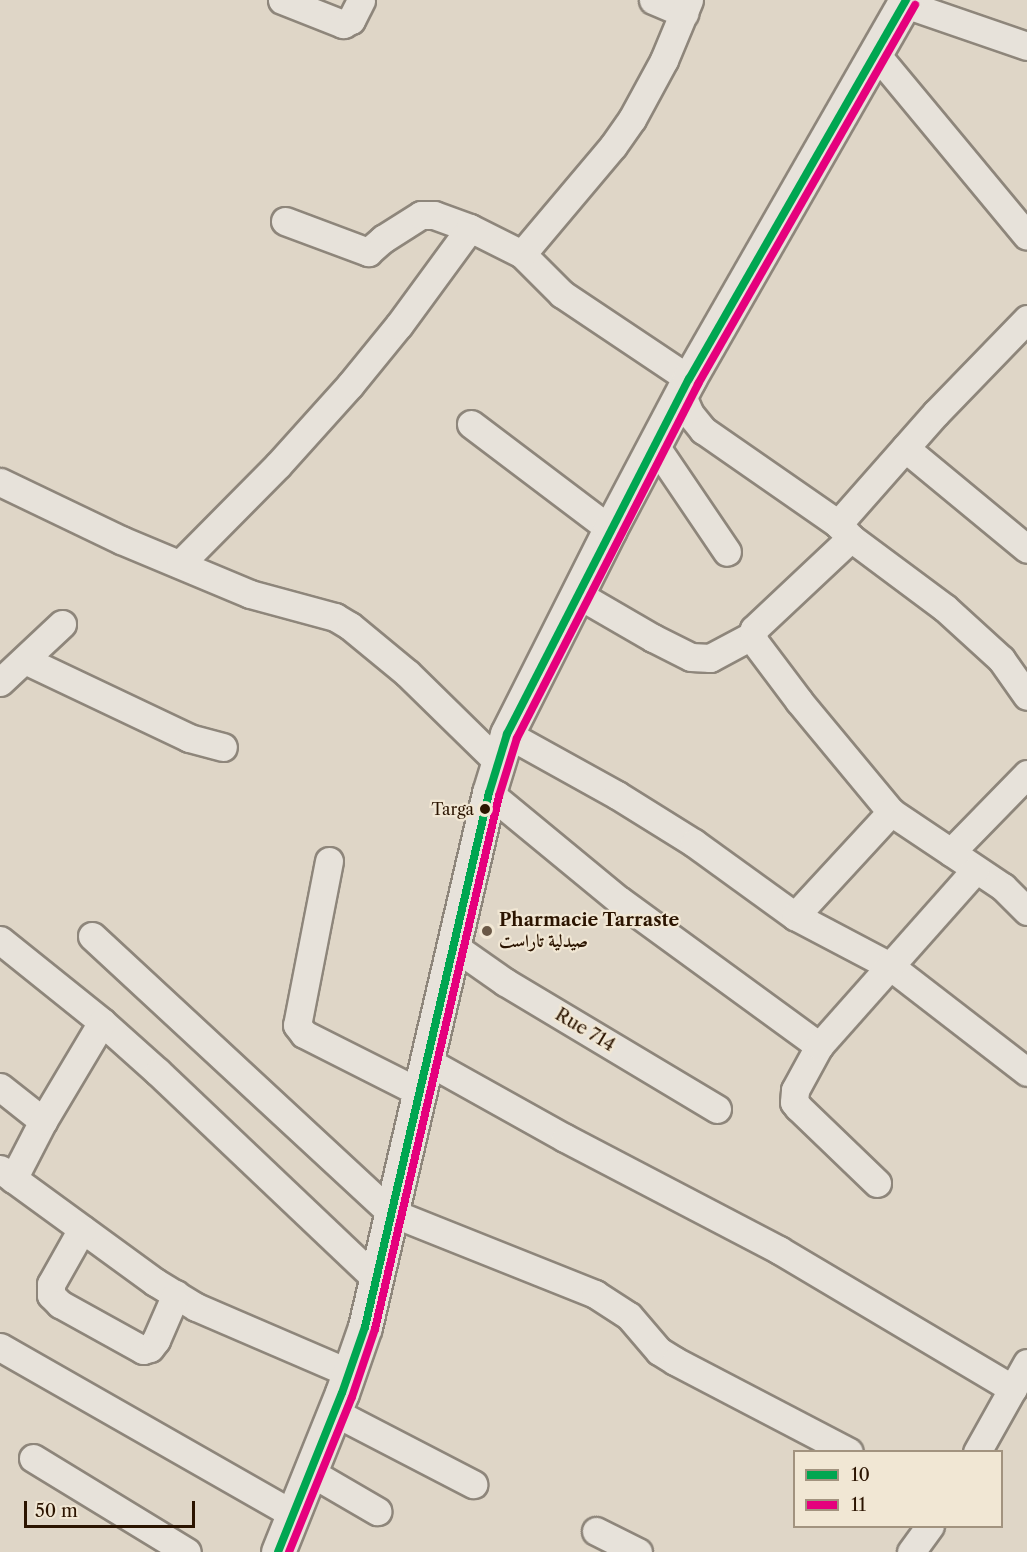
<!DOCTYPE html>
<meta charset="utf-8">
<style>
body{margin:0}
#map{position:relative;width:1027px;height:1552px;overflow:hidden;background:#dfd6c7;font-family:"Libre Caslon Text",Amiri,serif}
div>[style]{position:absolute}
.roads{filter:drop-shadow(2px 0 #8e867b) drop-shadow(-2px 0 #8e867b) drop-shadow(0 2px #8e867b) drop-shadow(0 -2px #8e867b)}
.minor>*{height:27px;margin:-13.5px;padding:0 13.5px;transform-origin:13.5px;border-radius:13.5px;background:#e7e2da}
.tertiary>*{height:33px;margin:-16.5px;padding:0 16.5px;transform-origin:16.5px;border-radius:16.5px;background:#e7e2da}
.bus-1>*{height:8px;margin:-4px;padding:0 4px;transform-origin:4px;border-radius:4px;background:#00a651}
.bus-2>*{height:8px;margin:-4px;padding:0 4px;transform-origin:4px;border-radius:4px;background:#e5007d}
.dots>*{width:16px;height:16px;translate:-50% -50%;box-sizing:border-box;border:3px solid #f1e7d4;border-radius:50%}
span{translate:-50% -50%;white-space:nowrap;text-align:center;line-height:1.15;-webkit-text-stroke:4.5px #f1e7d4;paint-order:stroke}
.bus-label{font-size:16px;color:#2b1400}
.right{translate:-100% -50%;text-align:right}
.poi-label{font-size:18px;color:#2b1400;font-weight:700}
.left{translate:0 -50%;text-align:left}
.street-label{font-size:18px;color:#2b1400}
.legend{position:absolute;left:793px;top:1450px;width:210px;height:78px;box-sizing:border-box;background:#f1e7d4;border:2px solid #a2937f;margin:0;padding:8px 10px;list-style:none;font-size:18px;color:#2b1400}
.legend li{display:flex;align-items:center;gap:12px;height:30px}
.legend b{width:30px;border:2px solid #a2937f}
.scale{position:absolute;left:24px;top:1501px;width:171px;height:27px;box-sizing:border-box;border:3px solid #2b1400;border-top:0;padding-left:8px;font-size:18px;line-height:21px;white-space:nowrap;color:#2b1400;-webkit-text-stroke:4px #f1e7d4;paint-order:stroke}
</style>
<div id="map">
<div class="roads">
<div class="minor">
<i style="left:282px;top:0;width:66px;rotate:21.5deg"></i>
<i style="left:343px;top:24px;width:9px;rotate:-27deg"></i>
<i style="left:351px;top:20px;width:22px;rotate:-63deg"></i>
<i style="left:653px;top:0;width:34px;rotate:23deg"></i>
<i style="left:905px;top:4px;width:129px;rotate:19deg"></i>
<i style="left:876px;top:54px;width:236px;rotate:50.3deg"></i>
<i style="left:285px;top:221px;width:89px;rotate:20.5deg"></i>
<i style="left:368px;top:252px;width:20px;rotate:-41deg"></i>
<i style="left:383px;top:239px;width:45px;rotate:-32.3deg"></i>
<i style="left:421px;top:215px;width:13px"></i>
<i style="left:434px;top:215px;width:38px;rotate:20deg"></i>
<i style="left:689px;top:379px;width:153px;rotate:-146.2deg"></i>
<i style="left:562px;top:294px;width:57px;rotate:-135deg"></i>
<i style="left:522px;top:254px;width:141px;rotate:-49.9deg"></i>
<i style="left:613px;top:146px;width:33px;rotate:-55deg"></i>
<i style="left:632px;top:119px;width:67px;rotate:-61.5deg"></i>
<i style="left:664px;top:60px;width:65px;rotate:-67.4deg"></i>
<i style="left:681px;top:393px;width:23px;rotate:67deg"></i>
<i style="left:690px;top:414px;width:21px;rotate:51deg"></i>
<i style="left:703px;top:430px;width:165px;rotate:34.8deg"></i>
<i style="left:838px;top:524px;width:19px;rotate:47deg"></i>
<i style="left:851px;top:538px;width:117px;rotate:36.7deg"></i>
<i style="left:945px;top:608px;width:76px;rotate:42.3deg"></i>
<i style="left:1001px;top:659px;width:45px;rotate:54.9deg"></i>
<i style="left:471px;top:424px;width:174px;rotate:37.1deg"></i>
<i style="left:654px;top:444px;width:130px;rotate:55.9deg"></i>
<i style="left:905px;top:448px;width:158px;rotate:39.6deg"></i>
<i style="left:0;top:482px;width:134px;rotate:25.6deg"></i>
<i style="left:121px;top:540px;width:140px;rotate:22.7deg"></i>
<i style="left:250px;top:594px;width:88px;rotate:15.1deg"></i>
<i style="left:335px;top:617px;width:17px;rotate:31deg"></i>
<i style="left:350px;top:626px;width:74px;rotate:39.5deg"></i>
<i style="left:407px;top:673px;width:126px;rotate:44.4deg"></i>
<i style="left:838px;top:524px;width:148px;rotate:-48.6deg"></i>
<i style="left:936px;top:413px;width:131px;rotate:-45.9deg"></i>
<i style="left:180px;top:564px;width:139px;rotate:-45.3deg"></i>
<i style="left:278px;top:465px;width:108px;rotate:-48deg"></i>
<i style="left:350px;top:385px;width:77px;rotate:-50.8deg"></i>
<i style="left:399px;top:325px;width:120px;rotate:-53.8deg"></i>
<i style="left:470px;top:228px;width:58px;rotate:26.6deg"></i>
<i style="left:577px;top:594px;width:88px;rotate:30.1deg"></i>
<i style="left:653px;top:638px;width:42px;rotate:26.6deg"></i>
<i style="left:691px;top:657px;width:19px;rotate:3deg"></i>
<i style="left:710px;top:658px;width:49px;rotate:-28.1deg"></i>
<i style="left:753px;top:635px;width:6px;rotate:-81deg"></i>
<i style="left:754px;top:629px;width:133px;rotate:-43.2deg"></i>
<i style="left:753px;top:635px;width:6px;rotate:81deg"></i>
<i style="left:754px;top:641px;width:75px;rotate:53.1deg"></i>
<i style="left:799px;top:701px;width:144px;rotate:50.3deg"></i>
<i style="left:891px;top:812px;width:135px;rotate:33.8deg"></i>
<i style="left:1003px;top:887px;width:34px;rotate:45deg"></i>
<i style="left:25px;top:660px;width:182px;rotate:25.4deg"></i>
<i style="left:189px;top:738px;width:35px;rotate:15deg"></i>
<i style="left:0;top:682px;width:85px;rotate:-43.1deg"></i>
<i style="left:507px;top:734px;width:126px;rotate:29deg"></i>
<i style="left:617px;top:795px;width:91px;rotate:31.9deg"></i>
<i style="left:694px;top:843px;width:125px;rotate:35.9deg"></i>
<i style="left:795px;top:916px;width:107px;rotate:27.8deg"></i>
<i style="left:890px;top:966px;width:173px;rotate:37.7deg"></i>
<i style="left:489px;top:793px;width:168px;rotate:39.5deg"></i>
<i style="left:619px;top:900px;width:248px;rotate:36.1deg"></i>
<i style="left:951px;top:852px;width:109px;rotate:-45.7deg"></i>
<i style="left:329px;top:861px;width:167px;rotate:101deg"></i>
<i style="left:297px;top:1025px;width:11px;rotate:52deg"></i>
<i style="left:304px;top:1034px;width:129px;rotate:26.8deg"></i>
<i style="left:795px;top:916px;width:142px;rotate:-47.3deg"></i>
<i style="left:92px;top:936px;width:406px;rotate:42.8deg"></i>
<i style="left:390px;top:1212px;width:221px;rotate:21.8deg"></i>
<i style="left:595px;top:1294px;width:40px;rotate:32.9deg"></i>
<i style="left:629px;top:1316px;width:46px;rotate:49.4deg"></i>
<i style="left:659px;top:1351px;width:19px;rotate:32deg"></i>
<i style="left:675px;top:1361px;width:196px;rotate:27.6deg"></i>
<i style="left:0;top:940px;width:131px;rotate:38.8deg"></i>
<i style="left:102px;top:1022px;width:75px;rotate:41.8deg"></i>
<i style="left:158px;top:1072px;width:302px;rotate:43.5deg"></i>
<i style="left:455px;top:947px;width:61px;rotate:35deg"></i>
<i style="left:505px;top:982px;width:247px;rotate:30.9deg"></i>
<i style="left:427px;top:1061px;width:158px;rotate:29.2deg"></i>
<i style="left:565px;top:1138px;width:242px;rotate:27.6deg"></i>
<i style="left:779px;top:1250px;width:272px;rotate:30.7deg"></i>
<i style="left:0;top:1087px;width:55px;rotate:38.3deg"></i>
<i style="left:0;top:1169px;width:192px;rotate:36.1deg"></i>
<i style="left:155px;top:1282px;width:48px;rotate:31.4deg"></i>
<i style="left:196px;top:1307px;width:167px;rotate:23.3deg"></i>
<i style="left:13px;top:1179px;width:65px;rotate:-62.7deg"></i>
<i style="left:43px;top:1121px;width:115px;rotate:-59.2deg"></i>
<i style="left:877px;top:1183px;width:110px;rotate:-136.1deg"></i>
<i style="left:798px;top:1107px;width:6px;rotate:-129deg"></i>
<i style="left:794px;top:1102px;width:12px;rotate:-85deg"></i>
<i style="left:795px;top:1090px;width:50px;rotate:-61.4deg"></i>
<i style="left:819px;top:1046px;width:235px;rotate:-48.4deg"></i>
<i style="left:82px;top:1229px;width:63px;rotate:119.4deg"></i>
<i style="left:51px;top:1284px;width:11px;rotate:90deg"></i>
<i style="left:51px;top:1295px;width:13px;rotate:45deg"></i>
<i style="left:60px;top:1304px;width:95px;rotate:29deg"></i>
<i style="left:143px;top:1350px;width:7px;rotate:-16deg"></i>
<i style="left:150px;top:1348px;width:10px;rotate:-53deg"></i>
<i style="left:156px;top:1340px;width:50px;rotate:-66.5deg"></i>
<i style="left:0;top:1347px;width:337px;rotate:29.7deg"></i>
<i style="left:334px;top:1412px;width:157px;rotate:27.4deg"></i>
<i style="left:977px;top:1452px;width:102px;rotate:-60.7deg"></i>
<i style="left:33px;top:1458px;width:180px;rotate:31.4deg"></i>
<i style="left:310px;top:1472px;width:78px;rotate:30.2deg"></i>
<i style="left:596px;top:1531px;width:47px;rotate:26.6deg"></i>
<i style="left:911px;top:1552px;width:32px;rotate:-54deg"></i>
</div>
<div class="tertiary">
<i style="left:278px;top:1552px;width:171px;rotate:-68.1deg"></i>
<i style="left:342px;top:1393px;width:70px;rotate:-70.8deg"></i>
<i style="left:365px;top:1327px;width:548px;rotate:-76.93deg"></i>
<i style="left:489px;top:793px;width:62px;rotate:-73deg"></i>
<i style="left:507px;top:734px;width:229px;rotate:-63.3deg"></i>
<i style="left:610px;top:529px;width:170px;rotate:-62.2deg"></i>
<i style="left:689px;top:379px;width:437px;rotate:-60.2deg"></i>
</div>
</div>
<div class="bus-1">
<i style="left:278px;top:1552px;width:171px;rotate:-68.1deg"></i>
<i style="left:342px;top:1393px;width:70px;rotate:-70.8deg"></i>
<i style="left:365px;top:1327px;width:548px;rotate:-76.93deg"></i>
<i style="left:489px;top:793px;width:62px;rotate:-73deg"></i>
<i style="left:507px;top:734px;width:399px;rotate:-62.9deg"></i>
<i style="left:689px;top:379px;width:437px;rotate:-60.2deg"></i>
</div>
<div class="bus-2">
<i style="left:289px;top:1552px;width:167px;rotate:-67.9deg"></i>
<i style="left:352px;top:1397px;width:72px;rotate:-71.3deg"></i>
<i style="left:375px;top:1329px;width:547px;rotate:-76.9deg"></i>
<i style="left:499px;top:796px;width:61px;rotate:-72.8deg"></i>
<i style="left:517px;top:738px;width:398px;rotate:-62.9deg"></i>
<i style="left:698px;top:384px;width:437px;rotate:-60.2deg"></i>
</div>
<div class="dots">
<i style="left:485px;top:809px;background:#2b1400"></i>
<i style="left:487px;top:931px;background:#6a5846"></i>
</div>
<div class="bus-label">
<span class="right" style="left:474px;top:809px">Targa</span>
</div>
<div class="poi-label">
<span class="left" style="left:499px;top:931px">Pharmacie Tarraste<br>صيدلية تاراست</span>
</div>
<div class="street-label">
<span style="left:585px;top:1030px;rotate:31deg">Rue 714</span>
</div>
<ul class="legend">
<li><b style="height:8px;background:#00a651"></b>10</li>
<li><b style="height:8px;background:#e5007d"></b>11</li>
</ul>
<div class="scale">50 m</div>
</div>
